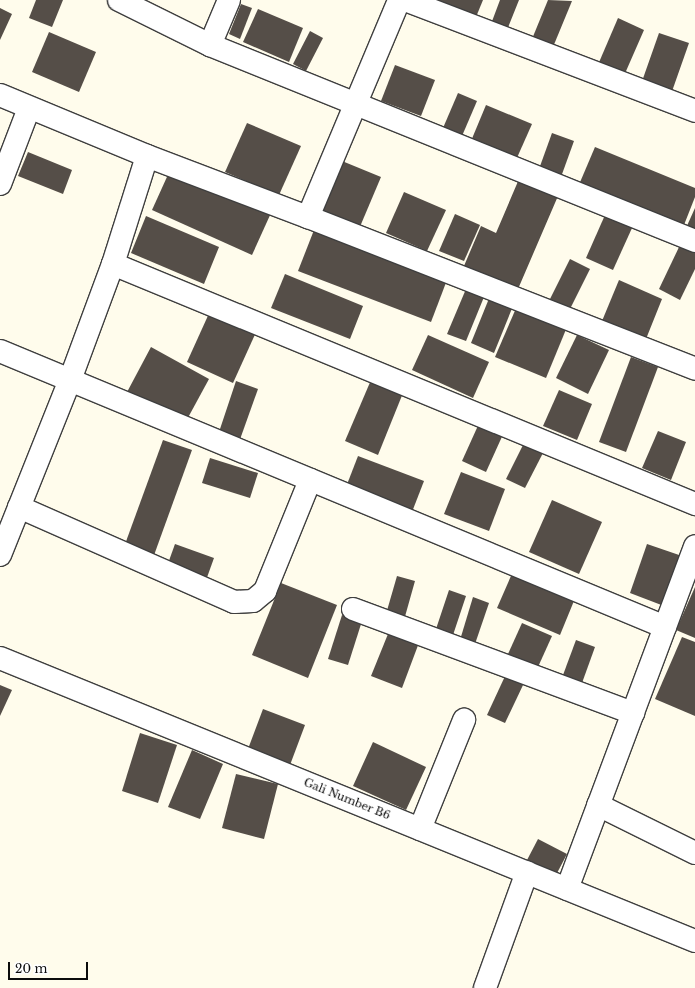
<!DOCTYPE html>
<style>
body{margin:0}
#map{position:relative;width:695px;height:988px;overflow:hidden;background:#fffcec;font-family:"Libre Baskerville",serif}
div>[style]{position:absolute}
.building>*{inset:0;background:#554e48}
.roads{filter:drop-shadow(1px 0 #3f3f3f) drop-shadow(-1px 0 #3f3f3f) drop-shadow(0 1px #3f3f3f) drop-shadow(0 -1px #3f3f3f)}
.minor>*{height:22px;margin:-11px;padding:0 11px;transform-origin:11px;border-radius:11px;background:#fff}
span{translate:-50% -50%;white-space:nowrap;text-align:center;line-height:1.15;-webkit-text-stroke:4px #fff;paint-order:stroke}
.street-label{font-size:11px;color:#0c0c0c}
.scale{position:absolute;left:8px;top:962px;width:80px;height:18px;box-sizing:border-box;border:2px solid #0c0c0c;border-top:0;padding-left:5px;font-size:12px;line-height:14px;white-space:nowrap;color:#0c0c0c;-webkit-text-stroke:3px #fff;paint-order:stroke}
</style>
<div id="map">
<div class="building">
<i style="clip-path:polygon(36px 0,63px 0,52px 27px,29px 18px)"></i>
<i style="clip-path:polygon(438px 0,483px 0,476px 17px)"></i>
<i style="clip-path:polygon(500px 0,519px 0,507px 30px,491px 24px)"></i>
<i style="clip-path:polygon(548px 0,572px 1px,553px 47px,532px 39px)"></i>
<i style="clip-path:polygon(241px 4px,252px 8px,240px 39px,229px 34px)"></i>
<i style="clip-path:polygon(0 8px,12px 14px,0 40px)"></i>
<i style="clip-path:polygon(258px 9px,303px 28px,289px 62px,243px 42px)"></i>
<i style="clip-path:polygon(618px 18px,644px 30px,623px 78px,597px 67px)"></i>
<i style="clip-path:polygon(310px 31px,323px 38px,306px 71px,293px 64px)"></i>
<i style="clip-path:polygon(49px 32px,96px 52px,79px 92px,32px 72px)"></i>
<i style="clip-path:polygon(659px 33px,689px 43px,670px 97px,640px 87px)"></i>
<i style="clip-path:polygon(395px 65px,435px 80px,421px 116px,381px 101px)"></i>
<i style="clip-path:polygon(458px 93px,477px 101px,459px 143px,440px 135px)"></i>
<i style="clip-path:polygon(486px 105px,532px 124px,516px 160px,471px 141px)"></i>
<i style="clip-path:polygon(247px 123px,301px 146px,279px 195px,225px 172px)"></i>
<i style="clip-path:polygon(552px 133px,574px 141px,561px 177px,539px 169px)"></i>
<i style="clip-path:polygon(595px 147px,695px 188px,695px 197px,682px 230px,578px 187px)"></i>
<i style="clip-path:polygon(28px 152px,72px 170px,63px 194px,18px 176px)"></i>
<i style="clip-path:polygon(342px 161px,381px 177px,359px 229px,321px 214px)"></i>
<i style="clip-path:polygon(171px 168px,271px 213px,252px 255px,152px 210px)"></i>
<i style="clip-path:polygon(519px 179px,558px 196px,515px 296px,461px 273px,481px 226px,496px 233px)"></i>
<i style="clip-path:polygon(404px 192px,446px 210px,427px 251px,386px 233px)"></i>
<i style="clip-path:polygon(695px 208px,695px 232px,686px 228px)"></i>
<i style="clip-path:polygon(455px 214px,480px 225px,464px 261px,439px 251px)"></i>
<i style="clip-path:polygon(605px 215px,632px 228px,613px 270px,586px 258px)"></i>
<i style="clip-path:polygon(146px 216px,219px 247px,204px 284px,131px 253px)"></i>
<i style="clip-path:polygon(314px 230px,447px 280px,431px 322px,298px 271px)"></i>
<i style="clip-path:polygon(680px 245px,695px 253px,695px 269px,680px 300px,659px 289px)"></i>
<i style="clip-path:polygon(570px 259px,590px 269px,570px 309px,550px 299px)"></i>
<i style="clip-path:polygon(285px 274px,363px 306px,350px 339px,271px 308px)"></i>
<i style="clip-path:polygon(619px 280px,662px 299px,646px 339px,602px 321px)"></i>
<i style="clip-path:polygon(466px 289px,484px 297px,466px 341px,447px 334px)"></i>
<i style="clip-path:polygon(490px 296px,513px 306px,494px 353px,471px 343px)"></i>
<i style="clip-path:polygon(517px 306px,567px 327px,546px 378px,495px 357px)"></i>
<i style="clip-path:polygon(211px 309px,257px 330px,233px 383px,187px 362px)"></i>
<i style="clip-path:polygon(428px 335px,489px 362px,473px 398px,412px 370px)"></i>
<i style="clip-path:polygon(577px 335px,609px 350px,588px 394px,556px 378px)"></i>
<i style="clip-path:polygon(151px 347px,209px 379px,184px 425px,126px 394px)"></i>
<i style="clip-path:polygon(631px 357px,658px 367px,626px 452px,599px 442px)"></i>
<i style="clip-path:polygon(371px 380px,403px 393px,378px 455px,345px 441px)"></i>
<i style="clip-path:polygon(236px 381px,258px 389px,238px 445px,217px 438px)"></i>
<i style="clip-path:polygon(559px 390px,592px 404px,577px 440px,543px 426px)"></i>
<i style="clip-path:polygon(481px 419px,505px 430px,486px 472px,462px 461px)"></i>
<i style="clip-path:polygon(658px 431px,686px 442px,671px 480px,642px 468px)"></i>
<i style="clip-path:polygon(163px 440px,192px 450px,153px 558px,124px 547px)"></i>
<i style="clip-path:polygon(525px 441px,544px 451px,525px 488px,506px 479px)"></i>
<i style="clip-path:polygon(358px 456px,424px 481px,412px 512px,346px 487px)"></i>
<i style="clip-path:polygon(210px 458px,258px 473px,250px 498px,202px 483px)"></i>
<i style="clip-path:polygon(461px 472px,505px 489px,489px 531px,444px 514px)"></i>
<i style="clip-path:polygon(552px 500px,602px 522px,579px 574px,529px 552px)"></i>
<i style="clip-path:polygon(175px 544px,214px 558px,205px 583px,166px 569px)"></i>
<i style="clip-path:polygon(647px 544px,682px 556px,664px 606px,630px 593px)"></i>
<i style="clip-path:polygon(514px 569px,576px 596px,560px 635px,497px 608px)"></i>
<i style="clip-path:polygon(397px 576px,415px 581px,404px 620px,386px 614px)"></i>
<i style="clip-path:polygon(281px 583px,337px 605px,308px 678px,252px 655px)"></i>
<i style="clip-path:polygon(695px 587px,695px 638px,676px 630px)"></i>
<i style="clip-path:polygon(449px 590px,466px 596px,453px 635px,436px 629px)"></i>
<i style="clip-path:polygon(473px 597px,489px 603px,475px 644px,460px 640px)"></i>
<i style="clip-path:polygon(342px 615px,362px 621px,348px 665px,328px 659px)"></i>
<i style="clip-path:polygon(522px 623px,552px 636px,538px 667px,508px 654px)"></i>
<i style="clip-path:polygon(390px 629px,420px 640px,402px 688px,371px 676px)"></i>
<i style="clip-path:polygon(682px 637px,695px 642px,695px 716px,655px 699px)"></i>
<i style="clip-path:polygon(576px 640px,595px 647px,582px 683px,563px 675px)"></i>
<i style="clip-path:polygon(506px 674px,524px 683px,505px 723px,487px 715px)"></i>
<i style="clip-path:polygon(0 685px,12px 690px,0 716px)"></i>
<i style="clip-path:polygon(263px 709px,305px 725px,290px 765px,248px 749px)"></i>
<i style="clip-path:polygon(140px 733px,177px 745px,158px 803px,122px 791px)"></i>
<i style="clip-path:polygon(373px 742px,426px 767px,406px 810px,353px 786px)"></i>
<i style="clip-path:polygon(192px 750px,223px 764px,200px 819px,168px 807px)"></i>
<i style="clip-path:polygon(236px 774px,278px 784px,264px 839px,222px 828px)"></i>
<i style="clip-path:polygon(538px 839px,567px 854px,555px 877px,526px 862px)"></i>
</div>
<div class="roads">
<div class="minor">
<i style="left:119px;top:0;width:102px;rotate:26.3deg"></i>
<i style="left:210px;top:45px;width:523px;rotate:22deg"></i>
<i style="left:405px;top:0;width:311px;rotate:20.9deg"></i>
<i style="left:210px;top:45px;width:49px;rotate:-67.1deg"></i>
<i style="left:0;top:95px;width:159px;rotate:22.5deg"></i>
<i style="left:147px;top:156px;width:172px;rotate:20.8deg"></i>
<i style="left:308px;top:217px;width:416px;rotate:21.4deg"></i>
<i style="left:0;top:184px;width:81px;rotate:-69.1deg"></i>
<i style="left:308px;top:217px;width:235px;rotate:-67.2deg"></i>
<i style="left:113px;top:264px;width:630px;rotate:22.41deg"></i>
<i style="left:0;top:351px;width:720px;rotate:22.54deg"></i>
<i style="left:19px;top:507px;width:235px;rotate:23.8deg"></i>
<i style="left:234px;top:602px;width:19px;rotate:-3deg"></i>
<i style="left:253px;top:601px;width:16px;rotate:-40deg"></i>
<i style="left:265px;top:591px;width:120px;rotate:-67.9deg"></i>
<i style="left:0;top:555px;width:188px;rotate:-68.2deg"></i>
<i style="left:70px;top:380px;width:124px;rotate:-69.7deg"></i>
<i style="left:113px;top:264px;width:113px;rotate:-72.5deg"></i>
<i style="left:353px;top:609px;width:299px;rotate:20.4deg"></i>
<i style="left:0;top:658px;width:750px;rotate:22.16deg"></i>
<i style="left:598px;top:805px;width:108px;rotate:26.3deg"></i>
<i style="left:420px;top:829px;width:118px;rotate:-68deg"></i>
<i style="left:567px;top:889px;width:366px;rotate:-69.5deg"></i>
<i style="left:485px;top:988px;width:123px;rotate:-70.1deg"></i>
</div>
</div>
<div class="street-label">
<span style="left:347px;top:799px;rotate:22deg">Gali Number B6</span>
</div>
<div class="scale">20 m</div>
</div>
